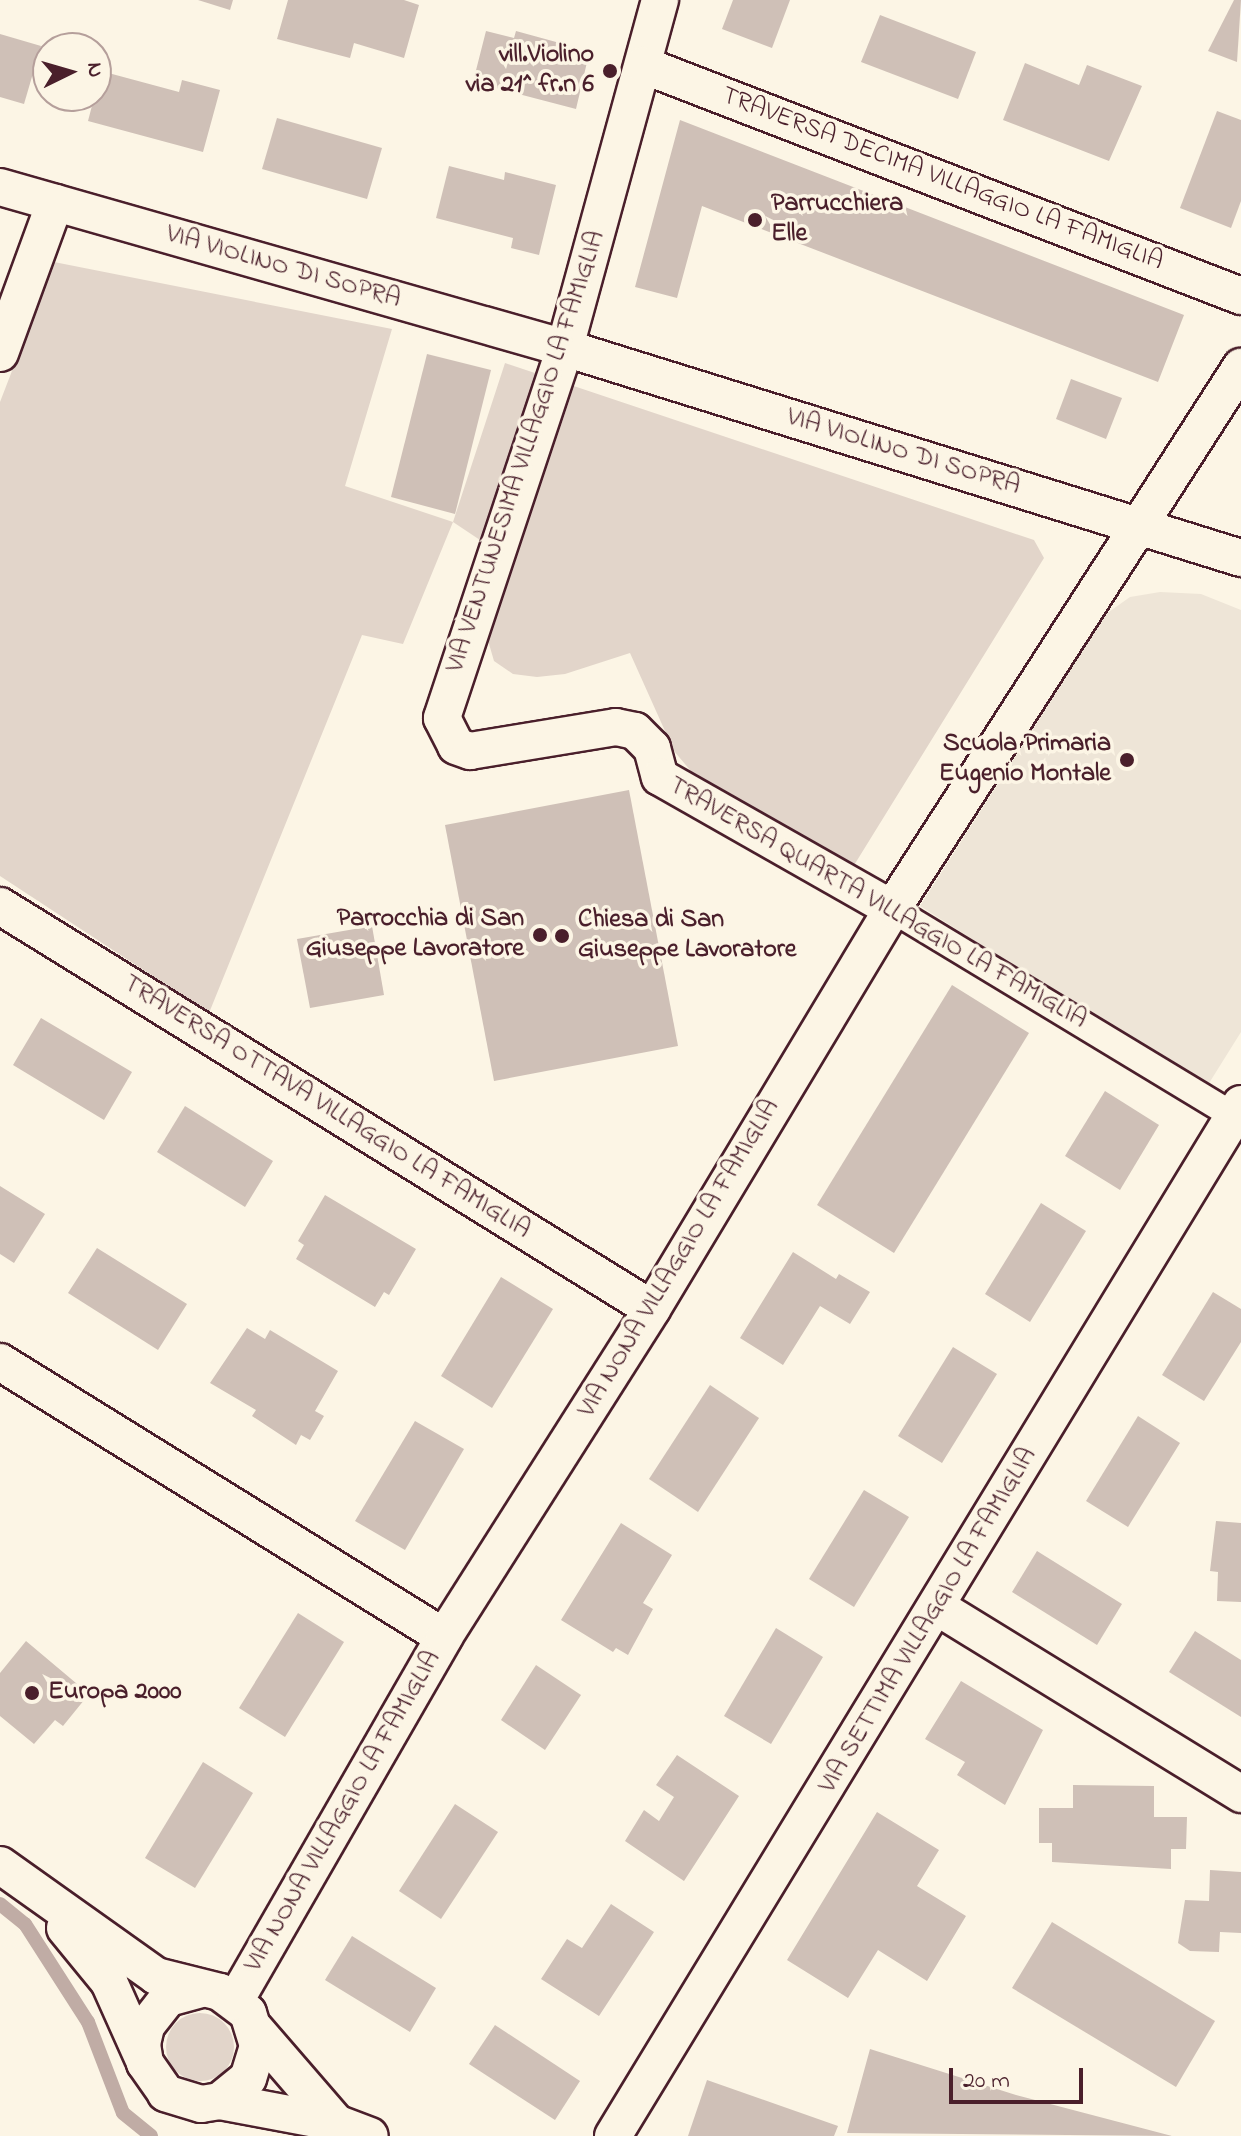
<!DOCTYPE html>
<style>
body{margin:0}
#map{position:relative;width:1241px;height:2136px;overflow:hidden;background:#fcf5e5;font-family:"Indie Flower",sans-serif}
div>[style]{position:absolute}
.built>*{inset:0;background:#eee5d7}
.green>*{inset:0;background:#e2d5ca}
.round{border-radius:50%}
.stream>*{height:14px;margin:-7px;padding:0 7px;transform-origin:7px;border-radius:7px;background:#c0aca5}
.building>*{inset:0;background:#cfc0b7}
.roads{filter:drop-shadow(2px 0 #4a1f2b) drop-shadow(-2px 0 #4a1f2b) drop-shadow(0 2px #4a1f2b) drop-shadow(0 -2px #4a1f2b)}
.pedestrian>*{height:26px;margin:-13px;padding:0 13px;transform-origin:13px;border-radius:13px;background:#fcf5e5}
.minor>*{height:36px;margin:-18px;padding:0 18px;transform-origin:18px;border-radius:18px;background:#fcf5e5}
.dots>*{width:22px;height:22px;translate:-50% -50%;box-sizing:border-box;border:4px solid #fcf5e5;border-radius:50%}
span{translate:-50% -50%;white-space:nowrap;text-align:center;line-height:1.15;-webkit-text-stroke:7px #fcf5e5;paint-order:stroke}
.poi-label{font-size:26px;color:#4a1f2b;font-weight:700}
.right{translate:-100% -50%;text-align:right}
.left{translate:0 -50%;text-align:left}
.street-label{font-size:26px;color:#4a1f2b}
.north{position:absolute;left:32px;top:32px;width:80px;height:80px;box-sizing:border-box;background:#fcf5e5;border:2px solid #b59f9b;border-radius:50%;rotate:85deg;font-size:22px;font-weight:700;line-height:32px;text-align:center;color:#4a1f2b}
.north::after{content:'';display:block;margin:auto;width:28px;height:36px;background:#4a1f2b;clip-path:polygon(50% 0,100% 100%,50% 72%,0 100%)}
.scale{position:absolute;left:949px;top:2068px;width:134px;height:36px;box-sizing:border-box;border:4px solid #4a1f2b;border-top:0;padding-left:10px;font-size:24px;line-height:28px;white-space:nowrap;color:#4a1f2b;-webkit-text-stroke:6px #fcf5e5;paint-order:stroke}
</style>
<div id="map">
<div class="built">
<i style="clip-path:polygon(1160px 592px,1201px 594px,1241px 610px,1241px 1032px,1206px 1088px,920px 906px,1106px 614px,1130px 597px)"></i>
</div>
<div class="green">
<i style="clip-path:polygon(54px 262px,392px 329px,345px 486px,453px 522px,505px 363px,1034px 540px,1044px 558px,848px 875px,701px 783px,674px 751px,630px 653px,565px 674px,537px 677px,513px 674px,494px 661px,487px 637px,501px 554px,453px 522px,403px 644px,362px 635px,209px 1013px,0 876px,0 402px)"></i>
<i class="round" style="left:166px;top:2013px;width:68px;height:68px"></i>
</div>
<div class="stream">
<i style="left:0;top:1904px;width:32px;rotate:39deg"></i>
<i style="left:25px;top:1924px;width:117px;rotate:57.3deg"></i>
<i style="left:88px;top:2022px;width:97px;rotate:69deg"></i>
<i style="left:123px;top:2113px;width:36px;rotate:39deg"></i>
</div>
<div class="building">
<i style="clip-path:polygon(198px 0,233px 0,230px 10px)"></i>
<i style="clip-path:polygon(288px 0,404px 0,419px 5px,404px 58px,354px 43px,350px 58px,277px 39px)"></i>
<i style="clip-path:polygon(733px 0,790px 0,772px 48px,722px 29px)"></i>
<i style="clip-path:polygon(1234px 0,1241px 0,1237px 62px,1208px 51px)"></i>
<i style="clip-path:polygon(880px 15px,976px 52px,958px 99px,861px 62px)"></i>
<i style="clip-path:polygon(486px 31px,514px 38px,516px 31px,567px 45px,566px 52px,588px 58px,576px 109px,473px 82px)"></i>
<i style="clip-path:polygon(0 34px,41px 46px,24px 104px,0 97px)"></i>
<i style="clip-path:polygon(1025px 63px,1079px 85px,1087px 65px,1142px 86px,1109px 161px,1003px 120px)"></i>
<i style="clip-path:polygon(101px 71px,179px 92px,182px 80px,220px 90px,203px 152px,88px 121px)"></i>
<i style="clip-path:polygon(1217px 111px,1241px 120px,1241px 201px,1231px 228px,1180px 208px)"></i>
<i style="clip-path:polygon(277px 118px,382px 148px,367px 199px,262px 169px)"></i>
<i style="clip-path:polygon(680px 120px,1184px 315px,1158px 382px,702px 206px,677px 298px,635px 287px)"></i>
<i style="clip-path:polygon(449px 166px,504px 180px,505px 172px,556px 185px,539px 255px,511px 248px,513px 238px,436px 218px)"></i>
<i style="clip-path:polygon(427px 354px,491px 370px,455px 514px,391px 497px)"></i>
<i style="clip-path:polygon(1071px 379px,1122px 398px,1106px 439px,1056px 419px)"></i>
<i style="clip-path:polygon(629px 790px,678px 1046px,494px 1081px,445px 825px)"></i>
<i style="clip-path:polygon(372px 926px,384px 995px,310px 1008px,297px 939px)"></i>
<i style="clip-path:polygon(952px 985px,1029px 1033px,894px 1253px,817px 1205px)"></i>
<i style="clip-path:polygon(41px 1018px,132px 1072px,104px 1120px,13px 1065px)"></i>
<i style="clip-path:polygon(1105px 1091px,1159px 1125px,1120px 1190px,1065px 1156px)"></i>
<i style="clip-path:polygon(185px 1106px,273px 1161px,245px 1207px,157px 1152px)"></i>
<i style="clip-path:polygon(0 1186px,45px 1214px,14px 1263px,0 1254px)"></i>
<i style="clip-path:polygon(325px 1195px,416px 1249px,389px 1295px,384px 1292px,375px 1307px,296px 1259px,304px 1245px,298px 1241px)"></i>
<i style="clip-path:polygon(1041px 1203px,1086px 1231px,1030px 1322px,985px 1294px)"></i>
<i style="clip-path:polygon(97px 1248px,187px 1304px,158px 1350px,68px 1293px)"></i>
<i style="clip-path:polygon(793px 1252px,836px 1279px,839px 1274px,870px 1292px,850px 1324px,820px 1306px,783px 1365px,740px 1338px)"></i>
<i style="clip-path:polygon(501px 1277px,553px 1309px,492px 1408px,441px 1376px)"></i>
<i style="clip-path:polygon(1213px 1292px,1241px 1309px,1241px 1342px,1204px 1401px,1162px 1375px)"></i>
<i style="clip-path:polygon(247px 1328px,265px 1339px,270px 1330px,338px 1371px,315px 1411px,324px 1416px,310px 1440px,301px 1435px,296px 1445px,252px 1416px,256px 1410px,210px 1383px)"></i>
<i style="clip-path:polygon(953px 1347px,997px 1374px,942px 1463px,898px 1436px)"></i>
<i style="clip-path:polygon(710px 1385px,759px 1418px,698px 1512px,649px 1479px)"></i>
<i style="clip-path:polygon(1138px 1416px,1180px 1443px,1128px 1527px,1086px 1501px)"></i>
<i style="clip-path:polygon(415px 1421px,464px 1449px,405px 1550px,355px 1521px)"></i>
<i style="clip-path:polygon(864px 1490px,909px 1517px,854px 1607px,809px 1579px)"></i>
<i style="clip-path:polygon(1216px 1521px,1241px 1523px,1241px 1602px,1217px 1601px,1218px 1572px,1210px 1571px)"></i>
<i style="clip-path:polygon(621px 1523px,672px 1555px,643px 1603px,653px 1609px,628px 1655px,616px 1648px,613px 1652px,561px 1620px)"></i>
<i style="clip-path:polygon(1037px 1551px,1122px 1604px,1097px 1645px,1012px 1592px)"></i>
<i style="clip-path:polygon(298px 1613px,344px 1642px,285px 1737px,239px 1708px)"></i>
<i style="clip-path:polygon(776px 1628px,823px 1657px,771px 1744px,724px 1716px)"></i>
<i style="clip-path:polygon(1195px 1631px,1241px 1660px,1241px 1717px,1169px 1672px)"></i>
<i style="clip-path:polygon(26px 1641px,89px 1694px,63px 1726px,55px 1720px,34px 1744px,0 1716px,0 1673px)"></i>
<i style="clip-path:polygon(536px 1665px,581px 1695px,545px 1750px,501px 1720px)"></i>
<i style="clip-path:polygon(961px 1681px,1043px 1730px,1005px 1805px,957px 1775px,965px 1762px,925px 1739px)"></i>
<i style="clip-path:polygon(677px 1755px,739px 1796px,684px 1881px,625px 1841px,644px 1810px,659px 1821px,674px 1797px,656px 1785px)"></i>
<i style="clip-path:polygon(203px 1762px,253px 1793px,195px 1888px,145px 1858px)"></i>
<i style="clip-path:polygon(1073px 1785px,1154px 1786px,1154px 1817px,1187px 1817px,1186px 1849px,1171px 1849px,1171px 1869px,1052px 1862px,1052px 1843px,1039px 1843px,1039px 1808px,1073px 1808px)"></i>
<i style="clip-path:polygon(455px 1804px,498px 1832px,441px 1919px,399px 1891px)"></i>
<i style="clip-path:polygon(877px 1812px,939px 1850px,917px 1886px,966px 1916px,927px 1981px,878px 1950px,848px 1998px,787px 1960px)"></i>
<i style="clip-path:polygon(1210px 1870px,1241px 1872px,1241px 1933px,1220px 1932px,1219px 1952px,1190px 1951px,1178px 1943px,1185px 1900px,1209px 1901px)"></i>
<i style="clip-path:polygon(611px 1904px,654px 1932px,599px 2016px,541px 1979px,567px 1939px,582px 1948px)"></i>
<i style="clip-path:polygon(1052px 1922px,1215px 2021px,1176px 2087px,1012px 1988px)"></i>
<i style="clip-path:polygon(352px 1936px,436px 1988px,410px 2032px,325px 1980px)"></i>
<i style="clip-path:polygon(495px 2025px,580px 2081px,555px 2120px,469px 2064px)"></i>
<i style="clip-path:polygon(870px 2049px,1016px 2095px,1172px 2136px,847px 2133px)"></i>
<i style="clip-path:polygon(707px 2080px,838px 2126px,834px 2136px,688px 2136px)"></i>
</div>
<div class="roads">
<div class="pedestrian">
<i style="left:892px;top:909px;width:400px;rotate:31.2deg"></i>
</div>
<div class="minor">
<i style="left:660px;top:0;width:361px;rotate:105.3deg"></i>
<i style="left:565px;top:348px;width:390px;rotate:108.4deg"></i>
<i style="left:442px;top:718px;width:31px;rotate:63deg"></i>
<i style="left:456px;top:746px;width:15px;rotate:20deg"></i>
<i style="left:470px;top:751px;width:148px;rotate:-9.3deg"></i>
<i style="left:616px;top:727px;width:19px;rotate:12deg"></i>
<i style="left:635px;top:731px;width:24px;rotate:45deg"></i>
<i style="left:652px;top:748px;width:30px;rotate:75deg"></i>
<i style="left:660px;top:777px;width:267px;rotate:29.6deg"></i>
<i style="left:643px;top:65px;width:641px;rotate:21.12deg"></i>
<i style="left:0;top:187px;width:587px;rotate:15.91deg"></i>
<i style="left:565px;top:348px;width:708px;rotate:17.26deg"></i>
<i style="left:0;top:353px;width:160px;rotate:-69.9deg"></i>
<i style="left:0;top:906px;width:766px;rotate:31.72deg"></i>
<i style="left:0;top:1362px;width:522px;rotate:31.77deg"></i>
<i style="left:939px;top:1608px;width:355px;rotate:31.6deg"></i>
<i style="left:0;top:1865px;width:191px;rotate:35.4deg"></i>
<i style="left:156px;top:1976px;width:66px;rotate:14deg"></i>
<i style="left:220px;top:1992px;width:35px;rotate:37deg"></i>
<i style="left:248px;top:2013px;width:34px;rotate:73deg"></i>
<i style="left:258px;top:2046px;width:34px;rotate:107deg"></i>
<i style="left:248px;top:2078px;width:36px;rotate:141deg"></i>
<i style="left:220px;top:2101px;width:19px;rotate:171deg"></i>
<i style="left:201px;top:2104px;width:37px;rotate:-163deg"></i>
<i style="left:166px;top:2093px;width:37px;rotate:-125deg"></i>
<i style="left:145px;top:2063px;width:19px;rotate:-99deg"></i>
<i style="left:142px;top:2044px;width:18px;rotate:-77deg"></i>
<i style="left:146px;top:2026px;width:36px;rotate:-52deg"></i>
<i style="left:168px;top:1998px;width:35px;rotate:-15deg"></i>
<i style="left:65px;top:1928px;width:70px;rotate:50.8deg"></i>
<i style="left:109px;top:1982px;width:83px;rotate:65.9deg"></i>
<i style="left:235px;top:2001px;width:420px;rotate:-60.1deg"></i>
<i style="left:444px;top:1637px;width:388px;rotate:-57.6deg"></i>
<i style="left:652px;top:1309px;width:466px;rotate:-59deg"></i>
<i style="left:892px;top:909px;width:645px;rotate:-57.22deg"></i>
<i style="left:255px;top:2029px;width:124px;rotate:49.2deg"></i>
<i style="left:220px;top:2101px;width:118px;rotate:10.7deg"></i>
<i style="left:336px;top:2123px;width:36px;rotate:21deg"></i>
<i style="left:613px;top:2136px;width:1208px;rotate:-58.68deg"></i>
</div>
</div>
<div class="dots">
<i style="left:610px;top:71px;background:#4a1f2b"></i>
<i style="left:755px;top:220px;background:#4a1f2b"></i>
<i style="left:1127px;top:760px;background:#4a1f2b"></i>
<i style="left:540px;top:935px;background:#4a1f2b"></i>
<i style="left:562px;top:936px;background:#4a1f2b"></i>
<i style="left:32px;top:1693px;background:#4a1f2b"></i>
</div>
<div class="poi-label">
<span class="right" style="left:594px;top:71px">vill.Violino<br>via 21^ fr.n 6</span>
<span class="left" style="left:771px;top:220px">Parrucchiera<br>Elle</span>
<span class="right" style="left:1111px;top:760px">Scuola Primaria<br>Eugenio Montale</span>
<span class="right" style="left:524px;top:935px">Parrocchia di San<br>Giuseppe Lavoratore</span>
<span class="left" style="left:578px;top:936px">Chiesa di San<br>Giuseppe Lavoratore</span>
<span class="left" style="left:48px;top:1693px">Europa 2000</span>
</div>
<div class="street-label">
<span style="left:942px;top:180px;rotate:21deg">TRAVERSA DECIMA VILLAGGIO LA FAMIGLIA</span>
<span style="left:283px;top:268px;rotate:16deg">VIA VIOLINO DI SOPRA</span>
<span style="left:527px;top:452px;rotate:-72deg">VIA VENTUNESIMA VILLAGGIO LA FAMIGLIA</span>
<span style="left:903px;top:453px;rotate:17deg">VIA VIOLINO DI SOPRA</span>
<span style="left:877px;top:904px;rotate:30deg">TRAVERSA QUARTA VILLAGGIO LA FAMIGLIA</span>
<span style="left:326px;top:1108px;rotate:32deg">TRAVERSA OTTAVA VILLAGGIO LA FAMIGLIA</span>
<span style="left:680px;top:1259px;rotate:-59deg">VIA NONA VILLAGGIO LA FAMIGLIA</span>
<span style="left:929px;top:1621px;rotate:-59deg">VIA SETTIMA VILLAGGIO LA FAMIGLIA</span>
<span style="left:344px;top:1812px;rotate:-60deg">VIA NONA VILLAGGIO LA FAMIGLIA</span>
</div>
<div class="north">N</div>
<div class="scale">20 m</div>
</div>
